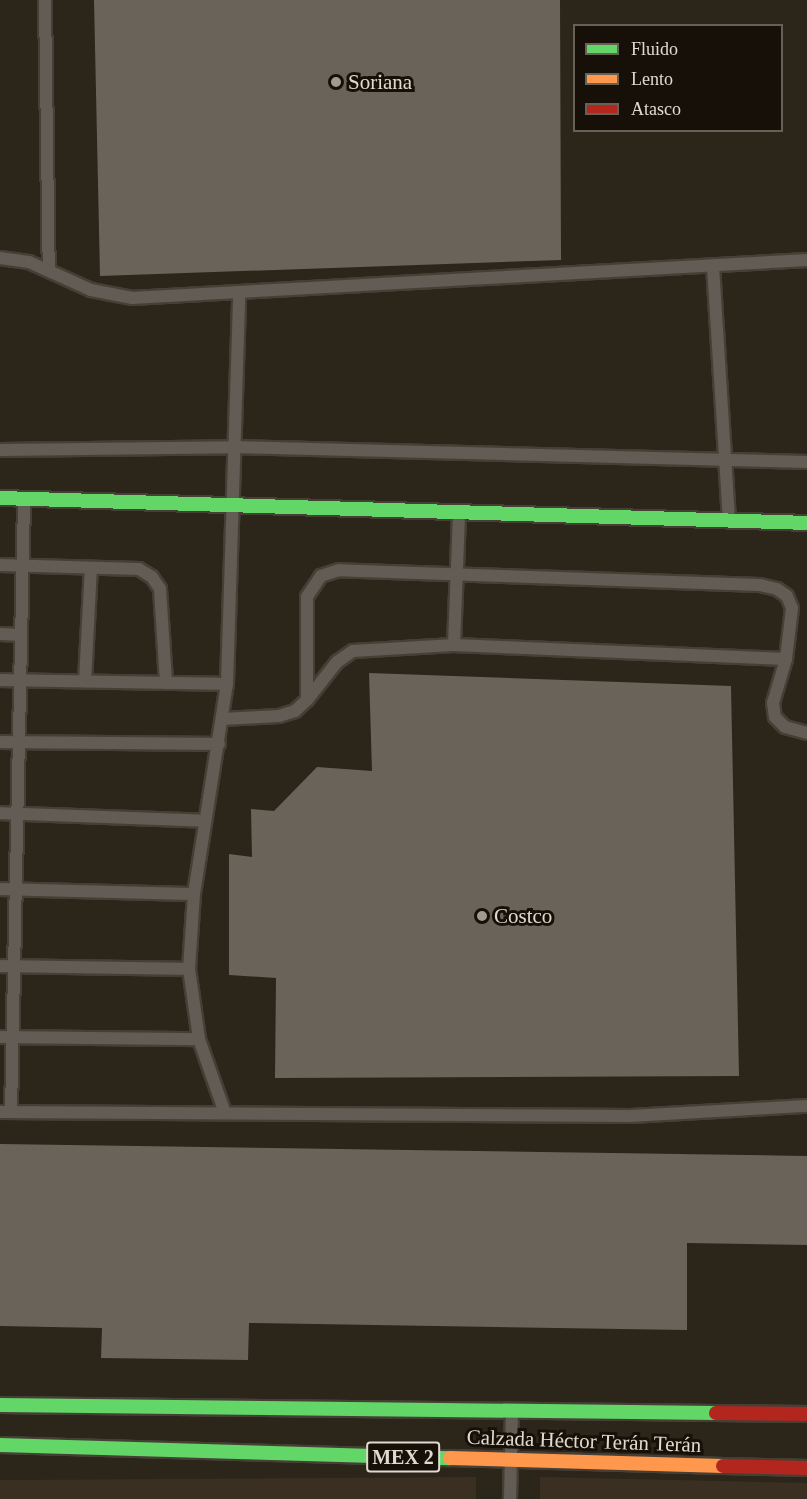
<!DOCTYPE html>
<meta charset="utf-8">
<style>
body{margin:0}
#map{position:relative;width:807px;height:1499px;overflow:hidden;background:#2c251a;font-family:"Times New Roman",serif}
div>[style]{position:absolute}
.industrial>*{inset:0;background:#3b2f22}
.building>*{inset:0;background:#6a635a}
.roads{filter:drop-shadow(2px 0 #453f36) drop-shadow(-2px 0 #453f36) drop-shadow(0 2px #453f36) drop-shadow(0 -2px #453f36)}
.lane>*{height:12px;margin:-6px;padding:0 6px;transform-origin:6px;border-radius:6px;background:#625c54}
.fast>*{height:14px;margin:-7px;padding:0 7px;transform-origin:7px;border-radius:7px;background:#63d668}
.slow>*{height:14px;margin:-7px;padding:0 7px;transform-origin:7px;border-radius:7px;background:#ff974d}
.jam>*{height:14px;margin:-7px;padding:0 7px;transform-origin:7px;border-radius:7px;background:#b3261e}
.dots>*{width:16px;height:16px;translate:-50% -50%;box-sizing:border-box;border:3px solid #161008;border-radius:50%}
span{translate:-50% -50%;white-space:nowrap;text-align:center;line-height:1.15;-webkit-text-stroke:6px #161008;paint-order:stroke}
.shield-label span{padding:2px 4px;background:#161008;border:2px solid;border-radius:4px;-webkit-text-stroke-width:0}
.shield-label{font-size:20px;color:#e1d9cd;font-weight:700}
.poi-label{font-size:21px;color:#e1d9cd}
.left{translate:0 -50%;text-align:left}
.street-label{font-size:21px;color:#e1d9cd}
.legend{position:absolute;left:573px;top:24px;width:210px;height:108px;box-sizing:border-box;background:#161008;border:2px solid #676057;margin:0;padding:8px 10px;list-style:none;font-size:18px;color:#e1d9cd}
.legend li{display:flex;align-items:center;gap:12px;height:30px}
.legend b{width:30px;border:2px solid #676057}
</style>
<div id="map">
<div class="industrial">
<i style="clip-path:polygon(476px 1477px,476px 1499px,0 1499px,0 1480px)"></i>
<i style="clip-path:polygon(540px 1477px,807px 1483px,807px 1499px,540px 1499px)"></i>
</div>
<div class="building">
<i style="clip-path:polygon(94px 0,560px 0,561px 260px,100px 276px)"></i>
<i style="clip-path:polygon(369px 673px,731px 686px,739px 1076px,275px 1078px,276px 978px,229px 975px,229px 854px,252px 857px,251px 809px,274px 811px,317px 767px,372px 771px)"></i>
<i style="clip-path:polygon(0 1144px,807px 1156px,807px 1245px,687px 1243px,687px 1330px,249px 1323px,248px 1360px,101px 1358px,102px 1328px,0 1326px)"></i>
</div>
<div class="roads">
<div class="lane">
<i style="left:45px;top:0;width:271px;rotate:89.2deg"></i>
<i style="left:0;top:258px;width:29px;rotate:8deg"></i>
<i style="left:29px;top:262px;width:68px;rotate:24.3deg"></i>
<i style="left:91px;top:290px;width:42px;rotate:11deg"></i>
<i style="left:132px;top:298px;width:676px;rotate:-3.22deg"></i>
<i style="left:713px;top:266px;width:254px;rotate:86.4deg"></i>
<i style="left:0;top:450px;width:234px;rotate:-0.7deg"></i>
<i style="left:234px;top:447px;width:573px;rotate:1.5deg"></i>
<i style="left:0;top:565px;width:139px;rotate:1.6deg"></i>
<i style="left:139px;top:569px;width:15px;rotate:32deg"></i>
<i style="left:152px;top:577px;width:14px;rotate:56deg"></i>
<i style="left:160px;top:589px;width:94px;rotate:86.3deg"></i>
<i style="left:0;top:634px;width:21px;rotate:3deg"></i>
<i style="left:454px;top:645px;width:131px;rotate:-87.8deg"></i>
<i style="left:786px;top:659px;width:46px;rotate:106.5deg"></i>
<i style="left:773px;top:703px;width:14px;rotate:82deg"></i>
<i style="left:775px;top:717px;width:14px;rotate:45deg"></i>
<i style="left:785px;top:727px;width:23px;rotate:15deg"></i>
<i style="left:0;top:680px;width:227px;rotate:1deg"></i>
<i style="left:85px;top:681px;width:113px;rotate:-87deg"></i>
<i style="left:222px;top:719px;width:57px;rotate:-3deg"></i>
<i style="left:279px;top:716px;width:17px;rotate:-17deg"></i>
<i style="left:295px;top:711px;width:16px;rotate:-43deg"></i>
<i style="left:307px;top:700px;width:48px;rotate:-51.7deg"></i>
<i style="left:337px;top:662px;width:19px;rotate:-35deg"></i>
<i style="left:353px;top:651px;width:101px;rotate:-3.4deg"></i>
<i style="left:454px;top:645px;width:332px;rotate:2.4deg"></i>
<i style="left:786px;top:659px;width:51px;rotate:-83.3deg"></i>
<i style="left:792px;top:608px;width:13px;rotate:-113deg"></i>
<i style="left:787px;top:596px;width:12px;rotate:-145deg"></i>
<i style="left:777px;top:589px;width:18px;rotate:-167deg"></i>
<i style="left:759px;top:585px;width:420px;rotate:-178deg"></i>
<i style="left:339px;top:570px;width:19px;rotate:162deg"></i>
<i style="left:321px;top:576px;width:25px;rotate:124deg"></i>
<i style="left:307px;top:597px;width:103px;rotate:90deg"></i>
<i style="left:0;top:742px;width:219px;rotate:0.5deg"></i>
<i style="left:0;top:813px;width:205px;rotate:2.2deg"></i>
<i style="left:0;top:889px;width:194px;rotate:1.5deg"></i>
<i style="left:0;top:966px;width:189px;rotate:0.9deg"></i>
<i style="left:0;top:1037px;width:199px;rotate:0.6deg"></i>
<i style="left:0;top:1112px;width:631px;rotate:0.36deg"></i>
<i style="left:631px;top:1116px;width:176px;rotate:-3.3deg"></i>
<i style="left:11px;top:1112px;width:611px;rotate:-88.78deg"></i>
<i style="left:225px;top:1113px;width:78px;rotate:-109.4deg"></i>
<i style="left:199px;top:1039px;width:71px;rotate:-98.1deg"></i>
<i style="left:189px;top:969px;width:75px;rotate:-86.2deg"></i>
<i style="left:194px;top:894px;width:213px;rotate:-81.1deg"></i>
<i style="left:227px;top:684px;width:392px;rotate:-88.2deg"></i>
<i style="left:510px;top:1499px;width:86px;rotate:-88.7deg"></i>
</div>
<div class="fast">
<i style="left:0;top:498px;width:807px;rotate:1.77deg"></i>
<i style="left:0;top:1405px;width:716px;rotate:0.64deg"></i>
<i style="left:0;top:1445px;width:450px;rotate:1.7deg"></i>
</div>
<div class="slow">
<i style="left:450px;top:1458px;width:273px;rotate:1.7deg"></i>
</div>
<div class="jam">
<i style="left:716px;top:1413px;width:91px;rotate:0.6deg"></i>
<i style="left:723px;top:1466px;width:84px;rotate:1.4deg"></i>
</div>
</div>
<div class="dots">
<i style="left:336px;top:82px;background:#a29a8e"></i>
<i style="left:482px;top:916px;background:#a29a8e"></i>
</div>
<div class="shield-label">
<span style="left:403px;top:1457px">MEX 2</span>
</div>
<div class="poi-label">
<span class="left" style="left:348px;top:82px">Soriana</span>
<span class="left" style="left:494px;top:916px">Costco</span>
</div>
<div class="street-label">
<span style="left:584px;top:1441px;rotate:2deg">Calzada Héctor Terán Terán</span>
</div>
<ul class="legend">
<li><b style="height:8px;background:#63d668"></b>Fluido</li>
<li><b style="height:8px;background:#ff974d"></b>Lento</li>
<li><b style="height:8px;background:#b3261e"></b>Atasco</li>
</ul>
</div>
